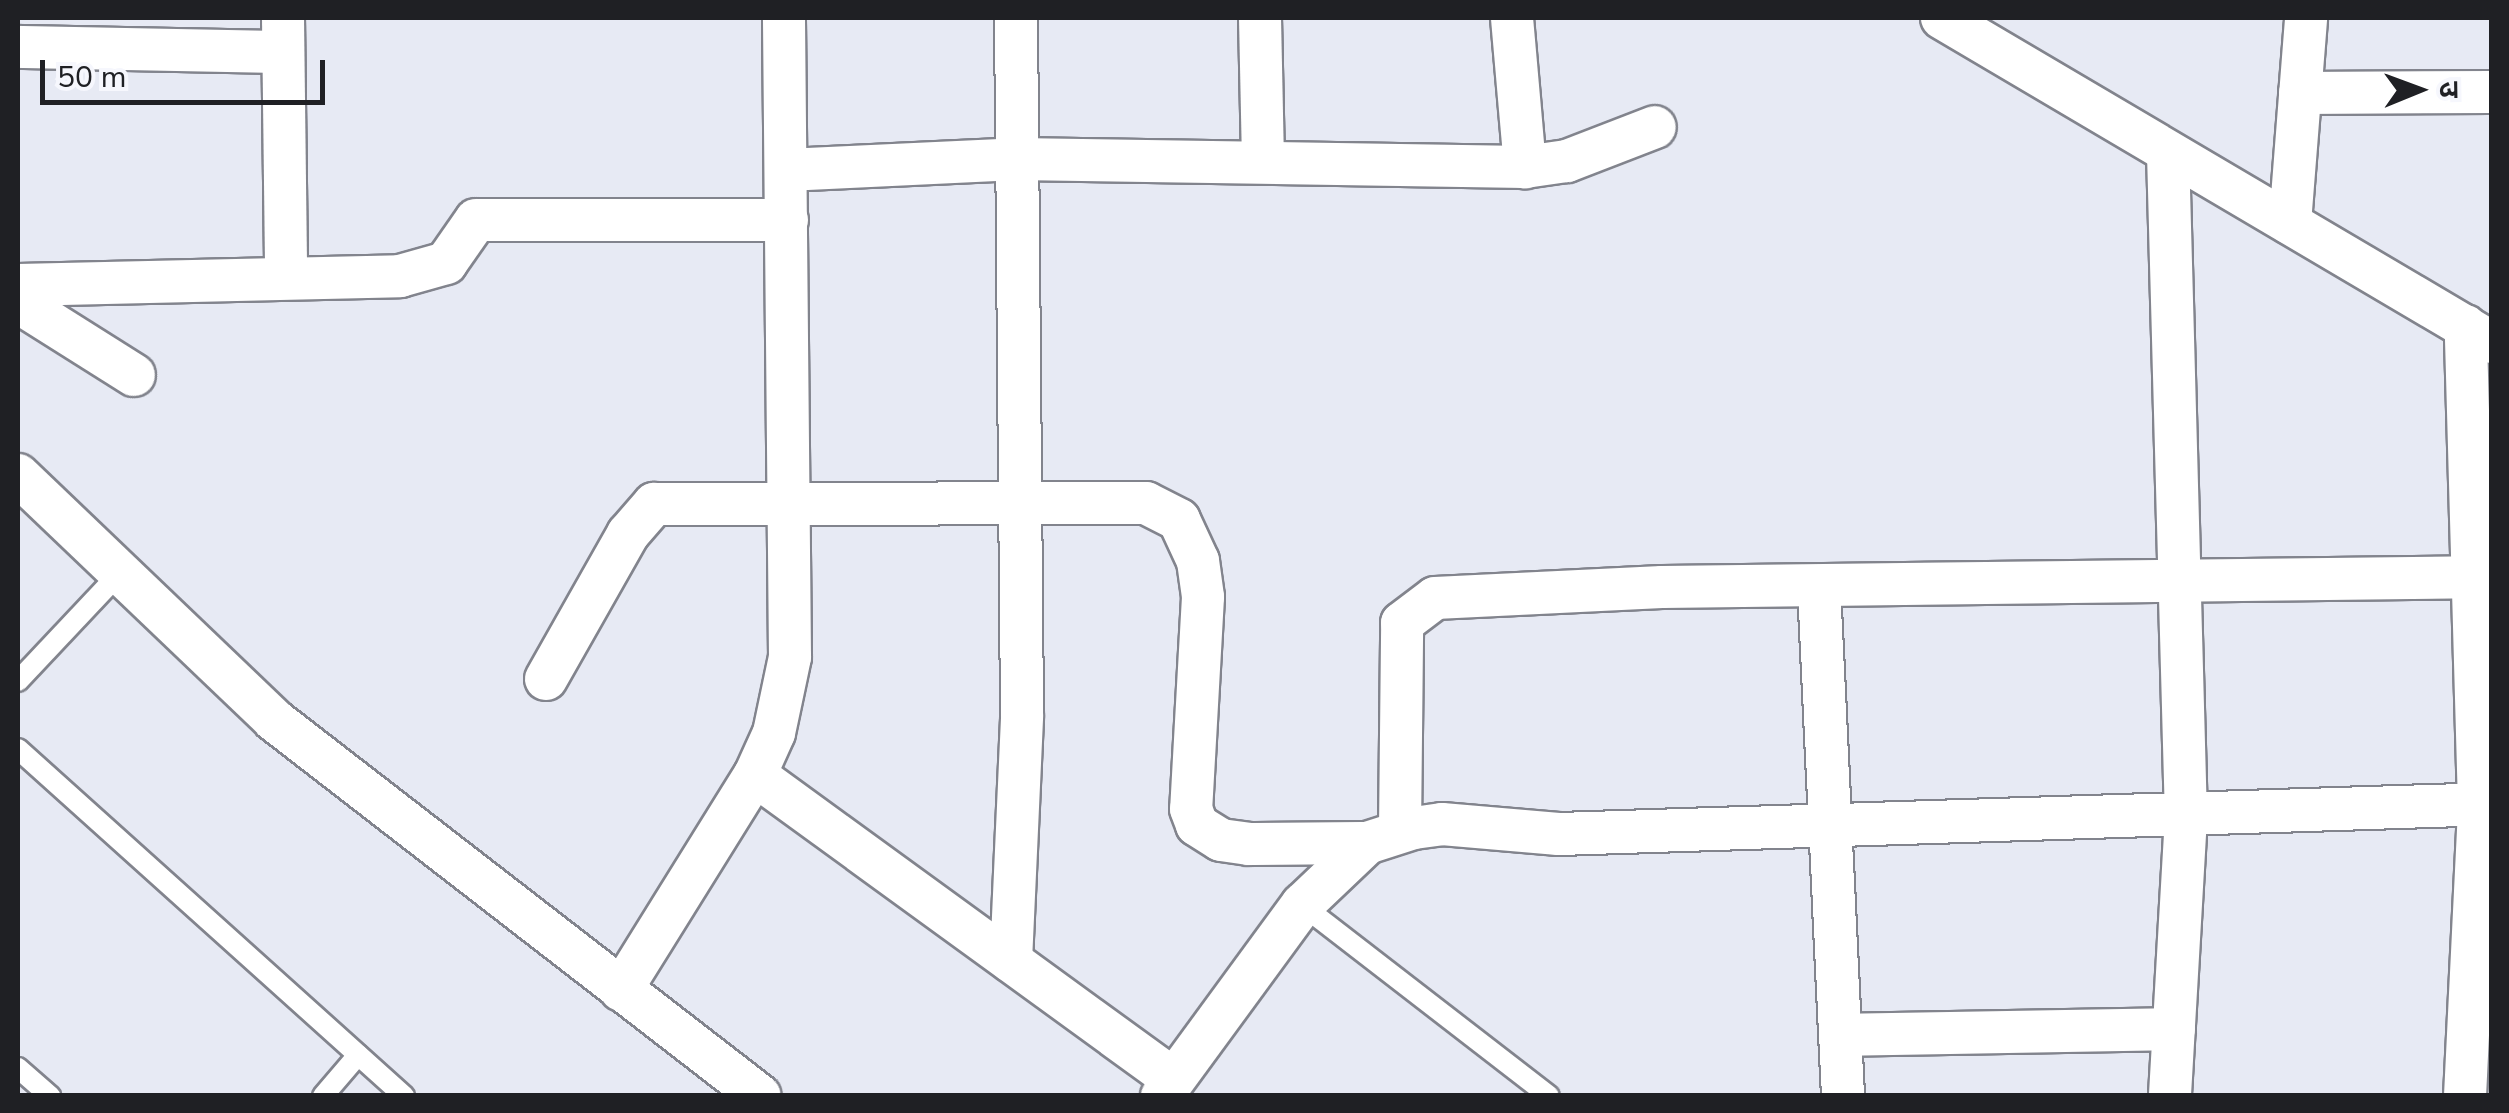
<!DOCTYPE html>
<meta charset="utf-8">
<style>
body{margin:0}
#map{position:relative;width:2509px;height:1113px;overflow:hidden;background:#e7eaf4;font-family:"Nunito Sans","Noto Sans Devanagari",sans-serif}
div>[style]{position:absolute}
.roads{filter:drop-shadow(2px 0 #82848d) drop-shadow(-2px 0 #82848d) drop-shadow(0 2px #82848d) drop-shadow(0 -2px #82848d)}
.lane>*{height:20px;margin:-10px;padding:0 10px;transform-origin:10px;border-radius:10px;background:#fff}
.street>*{height:42px;margin:-21px;padding:0 21px;transform-origin:21px;border-radius:21px;background:#fff}
span{translate:-50% -50%;white-space:nowrap;text-align:center;line-height:1.15;-webkit-text-stroke:8px #f6f7fd;paint-order:stroke}
.frame{position:absolute;inset:0;border:20px solid #1f2024;pointer-events:none}
.north{position:absolute;left:2369px;top:40px;width:100px;height:100px;-webkit-text-stroke:8px #f6f7fd;paint-order:stroke;rotate:89deg;font-size:28px;font-weight:700;line-height:40px;text-align:center;color:#1f2024}
.north::after{content:'';display:block;margin:auto;width:35px;height:45px;background:#1f2024;clip-path:polygon(50% 0,100% 100%,50% 72%,0 100%)}
.scale{position:absolute;left:40px;top:60px;width:285px;height:45px;box-sizing:border-box;border:5px solid #1f2024;border-top:0;padding-left:12px;font-size:30px;line-height:35px;white-space:nowrap;color:#1f2024;-webkit-text-stroke:8px #f6f7fd;paint-order:stroke}
</style>
<div id="map">
<div class="roads">
<div class="lane">
<i style="left:18px;top:681px;width:144px;rotate:-46.7deg"></i>
<i style="left:18px;top:749px;width:519px;rotate:41.95deg"></i>
<i style="left:1302px;top:905px;width:312px;rotate:37.7deg"></i>
<i style="left:18px;top:1068px;width:43px;rotate:41.2deg"></i>
<i style="left:323px;top:1096px;width:54px;rotate:-49.5deg"></i>
</div>
<div class="street">
<i style="left:283px;top:18px;width:259px;rotate:89.3deg"></i>
<i style="left:1260px;top:18px;width:142px;rotate:88.8deg"></i>
<i style="left:1512px;top:18px;width:150px;rotate:85deg"></i>
<i style="left:1942px;top:18px;width:637px;rotate:30.55deg"></i>
<i style="left:18px;top:47px;width:265px;rotate:1.1deg"></i>
<i style="left:2300px;top:93px;width:192px;rotate:-0.3deg"></i>
<i style="left:2168px;top:153px;width:664px;rotate:88.45deg"></i>
<i style="left:2186px;top:817px;width:279px;rotate:93.3deg"></i>
<i style="left:786px;top:170px;width:231px;rotate:-2.7deg"></i>
<i style="left:1017px;top:159px;width:508px;rotate:0.9deg"></i>
<i style="left:1525px;top:167px;width:42px;rotate:-8.1deg"></i>
<i style="left:1567px;top:161px;width:94px;rotate:-21.1deg"></i>
<i style="left:2290px;top:223px;width:206px;rotate:-85.5deg"></i>
<i style="left:18px;top:285px;width:382px;rotate:-1.3deg"></i>
<i style="left:400px;top:276px;width:48px;rotate:-15.8deg"></i>
<i style="left:446px;top:263px;width:52px;rotate:-55.1deg"></i>
<i style="left:476px;top:220px;width:311px"></i>
<i style="left:18px;top:302px;width:137px;rotate:32.2deg"></i>
<i style="left:18px;top:475px;width:354px;rotate:43.7deg"></i>
<i style="left:274px;top:720px;width:614px;rotate:37.73deg"></i>
<i style="left:1819px;top:587px;width:510px;rotate:87.3deg"></i>
<i style="left:546px;top:679px;width:167px;rotate:-60.5deg"></i>
<i style="left:628px;top:534px;width:40px;rotate:-49deg"></i>
<i style="left:654px;top:504px;width:492px;rotate:-0.1deg"></i>
<i style="left:1146px;top:503px;width:37px;rotate:27deg"></i>
<i style="left:1179px;top:520px;width:45px;rotate:65.1deg"></i>
<i style="left:1198px;top:561px;width:36px;rotate:82deg"></i>
<i style="left:1203px;top:597px;width:212px;rotate:93.2deg"></i>
<i style="left:1191px;top:809px;width:17px;rotate:69deg"></i>
<i style="left:1197px;top:825px;width:28px;rotate:32deg"></i>
<i style="left:1221px;top:840px;width:28px;rotate:8deg"></i>
<i style="left:1249px;top:844px;width:118px;rotate:-0.5deg"></i>
<i style="left:755px;top:775px;width:517px;rotate:36.03deg"></i>
<i style="left:1400px;top:831px;width:208px;rotate:-89.4deg"></i>
<i style="left:1402px;top:623px;width:41px;rotate:-37.1deg"></i>
<i style="left:1435px;top:598px;width:227px;rotate:-2.8deg"></i>
<i style="left:1662px;top:587px;width:830px;rotate:-0.69deg"></i>
<i style="left:1011px;top:961px;width:246px;rotate:-87.4deg"></i>
<i style="left:1022px;top:715px;width:697px;rotate:-90.49deg"></i>
<i style="left:621px;top:990px;width:253px;rotate:-58.1deg"></i>
<i style="left:755px;top:775px;width:46px;rotate:-65.7deg"></i>
<i style="left:774px;top:733px;width:78px;rotate:-78.1deg"></i>
<i style="left:790px;top:657px;width:639px;rotate:-90.54deg"></i>
<i style="left:1841px;top:1035px;width:333px;rotate:-1deg"></i>
<i style="left:1162px;top:1096px;width:237px;rotate:-53.8deg"></i>
<i style="left:1302px;top:905px;width:90px;rotate:-43.6deg"></i>
<i style="left:1367px;top:843px;width:49px;rotate:-17.7deg"></i>
<i style="left:1414px;top:828px;width:28px;rotate:-8deg"></i>
<i style="left:1442px;top:824px;width:117px;rotate:4.9deg"></i>
<i style="left:1559px;top:834px;width:933px;rotate:-1.84deg"></i>
<i style="left:2465px;top:1096px;width:291px;rotate:-87.2deg"></i>
<i style="left:2479px;top:805px;width:479px;rotate:-91.6deg"></i>
</div>
</div>
<div class="frame"></div>
<div class="north">उ</div>
<div class="scale">50 m</div>
</div>
